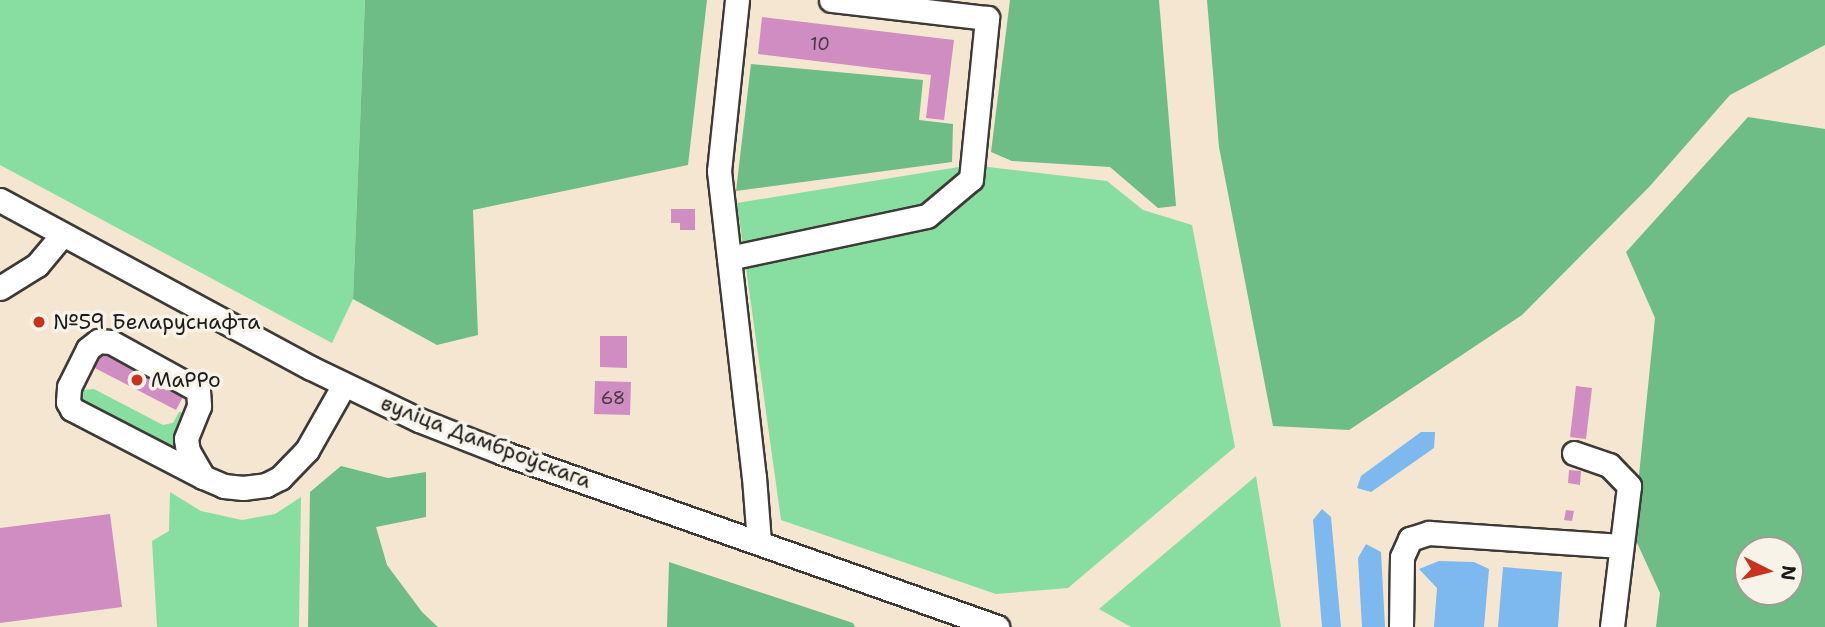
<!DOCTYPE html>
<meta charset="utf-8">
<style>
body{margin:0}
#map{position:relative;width:1825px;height:627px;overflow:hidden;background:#f5e6d1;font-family:"Shantell Sans",sans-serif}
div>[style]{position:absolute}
.green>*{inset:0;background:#88dda0}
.forest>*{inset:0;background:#6ebc86}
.water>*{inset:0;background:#7db8ee}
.building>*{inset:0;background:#d08dc2}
.roads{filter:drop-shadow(2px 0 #3d3a37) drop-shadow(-2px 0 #3d3a37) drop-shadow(0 2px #3d3a37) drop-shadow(0 -2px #3d3a37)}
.minor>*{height:23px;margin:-11.5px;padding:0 11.5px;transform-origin:11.5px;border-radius:11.5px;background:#fff}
.dots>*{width:19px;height:19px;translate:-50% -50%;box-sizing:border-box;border:4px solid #f7f3e8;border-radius:50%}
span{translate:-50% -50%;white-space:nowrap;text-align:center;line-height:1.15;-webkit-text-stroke:7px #f7f3e8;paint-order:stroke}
.number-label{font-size:18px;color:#493846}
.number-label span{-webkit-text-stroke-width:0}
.poi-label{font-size:21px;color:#1c1c1c}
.left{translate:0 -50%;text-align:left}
.street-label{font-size:21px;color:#1c1c1c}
.north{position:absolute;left:1734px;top:536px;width:70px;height:70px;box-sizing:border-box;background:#f7f3e8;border:2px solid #9f9d96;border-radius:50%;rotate:96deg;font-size:19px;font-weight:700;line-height:28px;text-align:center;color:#1c1c1c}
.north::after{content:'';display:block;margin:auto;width:24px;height:32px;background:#c8321e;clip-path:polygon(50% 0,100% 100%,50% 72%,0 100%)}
</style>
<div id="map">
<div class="green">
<i style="clip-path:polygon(0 0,365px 0,353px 299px,332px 343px,0 165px)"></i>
<i style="clip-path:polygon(971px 165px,1107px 181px,1143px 210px,1192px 225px,1235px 447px,1068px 588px,996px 594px,781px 520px,737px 203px)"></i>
<i style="clip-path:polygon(94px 389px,163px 425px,173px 423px,179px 412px,185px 413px,182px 454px,76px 400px,83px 390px)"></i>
<i style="clip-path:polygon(1256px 476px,1281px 627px,1131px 627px,1099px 609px)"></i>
<i style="clip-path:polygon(170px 492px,201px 511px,242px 520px,275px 514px,301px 497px,299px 627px,157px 627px,152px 541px,169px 531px)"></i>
</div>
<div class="forest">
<i style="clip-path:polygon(365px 0,707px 0,688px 165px,473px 210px,478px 335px,437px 345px,353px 299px)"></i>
<i style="clip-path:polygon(1010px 0,1159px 0,1176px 206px,1158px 208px,1110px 167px,1012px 161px,991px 152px)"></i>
<i style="clip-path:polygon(1207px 0,1825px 0,1825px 45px,1730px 95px,1650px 186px,1522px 315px,1349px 430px,1273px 426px,1219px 147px)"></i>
<i style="clip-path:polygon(751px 64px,923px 80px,919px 120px,953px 124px,952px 162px,736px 191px)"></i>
<i style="clip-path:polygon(evenodd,1748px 117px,1825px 129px,1825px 627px,1656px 627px,1660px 593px,1633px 534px,1655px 318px,1626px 252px,1748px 117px,1748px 550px,1790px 550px,1790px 592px,1748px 592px,1748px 550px)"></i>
<i style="clip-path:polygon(341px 466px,388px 478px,426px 472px,426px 517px,376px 527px,387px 565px,422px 612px,438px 627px,308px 627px,310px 492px)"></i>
<i style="clip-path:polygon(669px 562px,853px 623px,855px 627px,667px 627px)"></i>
</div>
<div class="water">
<i style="clip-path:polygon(1421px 432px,1435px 432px,1434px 448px,1371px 492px,1357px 488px,1361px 476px)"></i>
<i style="clip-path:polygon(1322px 509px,1331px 517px,1341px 627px,1322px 627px,1313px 520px)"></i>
<i style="clip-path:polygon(1366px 544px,1381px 552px,1385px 627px,1362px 627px,1358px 558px)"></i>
<i style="clip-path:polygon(1439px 561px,1474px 562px,1489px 569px,1484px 627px,1434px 627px,1437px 588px,1419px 569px)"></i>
<i style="clip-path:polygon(1503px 567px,1562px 572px,1558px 627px,1498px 627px)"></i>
</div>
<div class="building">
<i style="clip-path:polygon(762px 17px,954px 40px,944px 120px,926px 118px,931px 75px,758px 54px)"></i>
<i style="clip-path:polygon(671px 209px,695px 209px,695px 230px,680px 230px,680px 223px,671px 223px)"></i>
<i style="clip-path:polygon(600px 336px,627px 336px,627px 368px,600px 367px)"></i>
<i style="clip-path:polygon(99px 350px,184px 395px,176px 410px,91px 366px)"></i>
<i style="clip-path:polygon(595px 381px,631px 382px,630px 415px,594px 414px)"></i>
<i style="clip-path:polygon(1576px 386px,1592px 388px,1586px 439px,1570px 437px)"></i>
<i style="clip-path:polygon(1569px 470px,1581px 471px,1580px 485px,1568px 483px)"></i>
<i style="clip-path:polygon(1566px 510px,1574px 511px,1572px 521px,1564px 520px)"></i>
<i style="clip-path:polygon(110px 514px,122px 607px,0 623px,0 528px)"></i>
</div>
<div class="roads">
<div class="minor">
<i style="left:737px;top:0;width:172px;rotate:96deg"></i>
<i style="left:719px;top:171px;width:308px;rotate:83.5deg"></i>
<i style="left:754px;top:477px;width:65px;rotate:85.6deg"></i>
<i style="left:0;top:200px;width:353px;rotate:28.4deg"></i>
<i style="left:311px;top:368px;width:120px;rotate:25.7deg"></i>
<i style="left:419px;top:420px;width:90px;rotate:21.4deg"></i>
<i style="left:503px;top:453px;width:524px;rotate:19.4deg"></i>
<i style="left:729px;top:258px;width:202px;rotate:-12deg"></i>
<i style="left:927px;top:216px;width:57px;rotate:-40.1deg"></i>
<i style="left:971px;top:179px;width:162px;rotate:-84.3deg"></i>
<i style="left:987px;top:18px;width:157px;rotate:-173.4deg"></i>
<i style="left:0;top:288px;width:44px;rotate:-31.9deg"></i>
<i style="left:37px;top:265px;width:39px;rotate:-50deg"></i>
<i style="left:98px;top:341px;width:13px;rotate:4deg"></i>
<i style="left:111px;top:342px;width:99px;rotate:28.9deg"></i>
<i style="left:198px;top:390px;width:16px;rotate:86deg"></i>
<i style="left:199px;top:406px;width:35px;rotate:112deg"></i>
<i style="left:186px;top:439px;width:12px;rotate:81deg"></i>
<i style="left:188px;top:451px;width:30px;rotate:60deg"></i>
<i style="left:203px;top:477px;width:148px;rotate:-152.6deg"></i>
<i style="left:72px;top:409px;width:8px;rotate:-120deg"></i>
<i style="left:68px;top:402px;width:15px;rotate:-86deg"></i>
<i style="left:69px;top:387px;width:42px;rotate:-63.4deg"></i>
<i style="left:88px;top:349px;width:13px;rotate:-39deg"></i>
<i style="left:1574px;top:453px;width:37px;rotate:19deg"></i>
<i style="left:1609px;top:465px;width:29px;rotate:46deg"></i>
<i style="left:1629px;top:486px;width:142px;rotate:96.9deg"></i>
<i style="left:203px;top:477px;width:23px;rotate:23deg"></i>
<i style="left:224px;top:486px;width:19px;rotate:6deg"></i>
<i style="left:243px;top:488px;width:23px;rotate:-7deg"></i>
<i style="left:266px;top:485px;width:16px;rotate:-27deg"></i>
<i style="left:280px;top:478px;width:39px;rotate:-46deg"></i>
<i style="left:307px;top:450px;width:75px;rotate:-60.4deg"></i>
<i style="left:1401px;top:627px;width:70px;rotate:-89.2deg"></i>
<i style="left:1402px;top:557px;width:20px;rotate:-66deg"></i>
<i style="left:1410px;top:539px;width:20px;rotate:-18deg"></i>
<i style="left:1429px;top:533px;width:192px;rotate:3.9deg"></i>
</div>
</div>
<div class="dots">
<i style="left:39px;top:322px;background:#c8321e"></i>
<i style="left:137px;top:380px;background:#c8321e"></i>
</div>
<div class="number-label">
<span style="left:820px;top:44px">10</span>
<span style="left:613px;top:398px">68</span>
</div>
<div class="poi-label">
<span class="left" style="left:53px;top:322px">№59 Беларуснафта</span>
<span class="left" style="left:151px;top:380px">МаРРо</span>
</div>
<div class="street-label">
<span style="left:486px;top:442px;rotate:21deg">вуліца Дамброўскага</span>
</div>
<div class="north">N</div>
</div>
